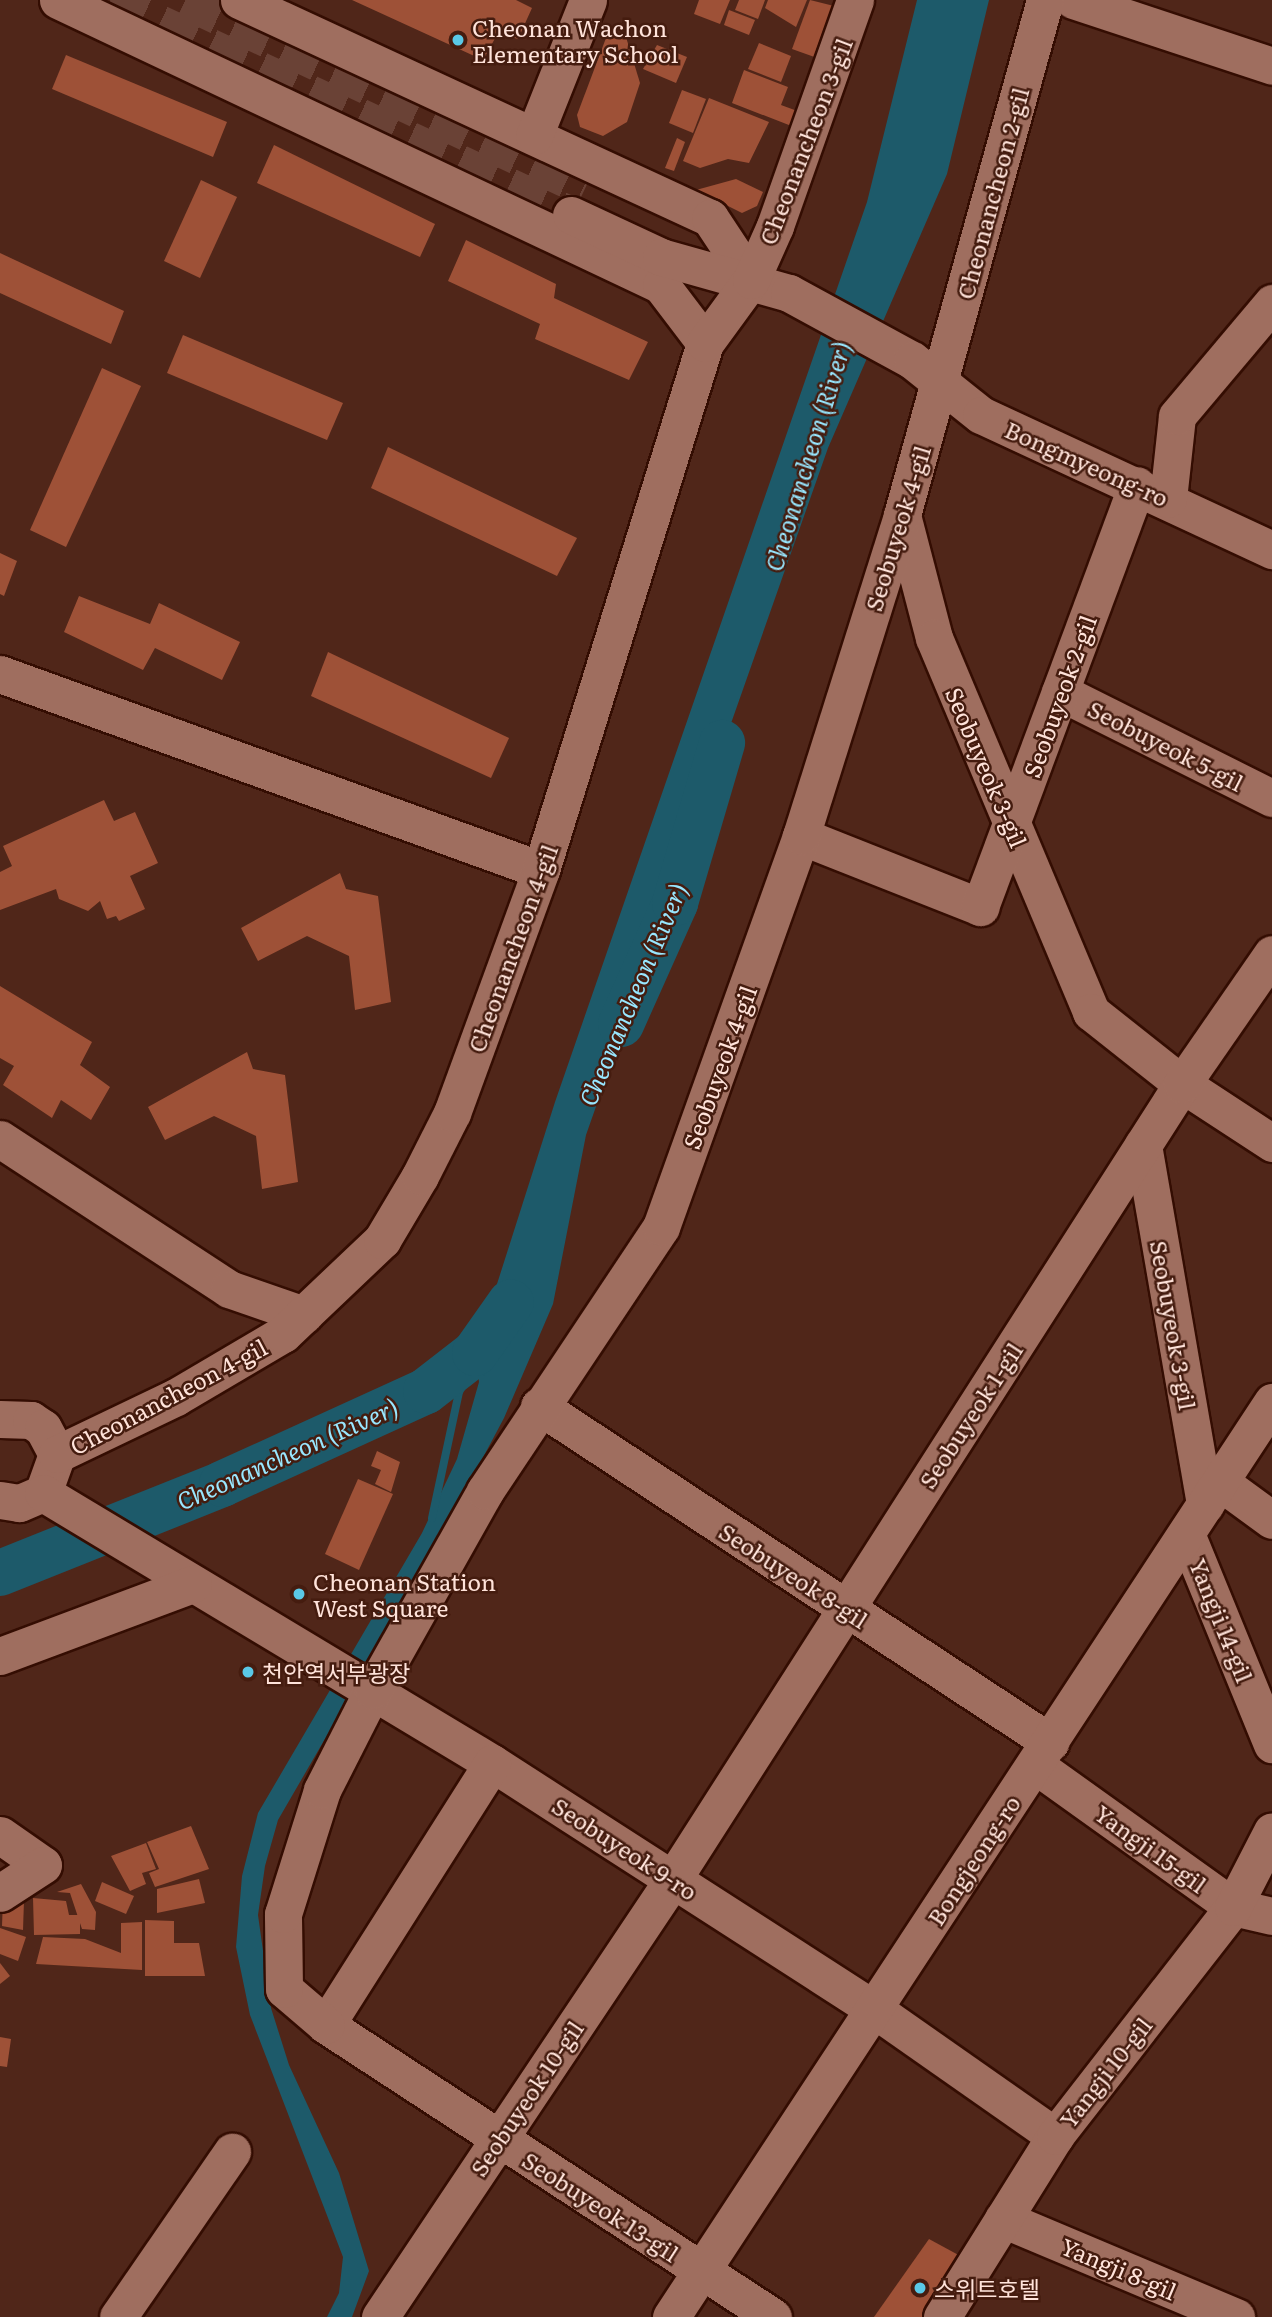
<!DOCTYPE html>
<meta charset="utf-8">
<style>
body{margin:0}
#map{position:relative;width:1272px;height:2317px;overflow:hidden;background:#502619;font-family:Literata,"Noto Sans KR",serif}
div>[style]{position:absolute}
.water>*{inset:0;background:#1d5a6a}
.stream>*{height:8px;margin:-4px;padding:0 4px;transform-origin:4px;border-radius:4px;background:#1d5a6a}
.river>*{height:46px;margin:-23px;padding:0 23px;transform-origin:23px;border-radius:23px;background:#1d5a6a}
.building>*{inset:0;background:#9e5137}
.minor-tunnel>*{height:37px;margin-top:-18.5px;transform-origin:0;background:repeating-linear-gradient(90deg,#6a4236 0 37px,transparent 0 55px)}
.roads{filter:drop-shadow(2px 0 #340d02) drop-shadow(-2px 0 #340d02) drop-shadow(0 2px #340d02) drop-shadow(0 -2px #340d02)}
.minor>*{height:37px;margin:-18.5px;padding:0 18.5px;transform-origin:18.5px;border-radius:18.5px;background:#9f6e5f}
.dots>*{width:19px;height:19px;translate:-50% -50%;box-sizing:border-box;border:4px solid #451c0f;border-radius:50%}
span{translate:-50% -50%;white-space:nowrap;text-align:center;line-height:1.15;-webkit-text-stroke:5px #451c0f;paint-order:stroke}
.poi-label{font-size:23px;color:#ffe3da}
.left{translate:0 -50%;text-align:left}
.street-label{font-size:23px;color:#ffe3da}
.water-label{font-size:24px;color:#98e7ff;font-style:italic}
</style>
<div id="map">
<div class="water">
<i style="clip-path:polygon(917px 0,989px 0,947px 174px,828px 448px,586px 1135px,553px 1304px,504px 1418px,428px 1561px,278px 1820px,265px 1866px,258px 1915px,271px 2008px,289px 2065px,339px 2173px,369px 2271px,352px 2317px,327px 2317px,339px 2293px,343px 2257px,250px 2015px,236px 1947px,242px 1876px,258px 1813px,422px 1533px,457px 1459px,479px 1382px,475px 1353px,555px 1102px,867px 202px)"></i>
</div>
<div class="stream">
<i style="left:432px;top:1518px;width:129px;rotate:-77.9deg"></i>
<i style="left:459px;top:1392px;width:44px;rotate:-58.1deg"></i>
</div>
<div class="river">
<i style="left:621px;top:1024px;width:133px;rotate:-65.9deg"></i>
<i style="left:675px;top:903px;width:167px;rotate:-73.6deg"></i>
<i style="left:0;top:1573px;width:239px;rotate:-21.8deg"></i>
<i style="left:222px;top:1484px;width:224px;rotate:-24.5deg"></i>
<i style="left:426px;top:1391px;width:62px;rotate:-37.8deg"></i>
<i style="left:475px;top:1353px;width:62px;rotate:-54.8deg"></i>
</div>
<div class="building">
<i style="clip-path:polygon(352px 0,516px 0,532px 8px,518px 39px,498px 33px,483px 60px)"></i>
<i style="clip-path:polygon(699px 0,730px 0,720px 24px,694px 14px)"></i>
<i style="clip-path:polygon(739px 0,765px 0,758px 19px,735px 10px)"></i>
<i style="clip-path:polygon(768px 0,807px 0,796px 27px,765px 8px)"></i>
<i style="clip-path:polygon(810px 0,838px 7px,820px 59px,792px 49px)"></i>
<i style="clip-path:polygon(729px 10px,755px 20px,749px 35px,724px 25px)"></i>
<i style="clip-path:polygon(609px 30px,626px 37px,640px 83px,627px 122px,603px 136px,580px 127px,577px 115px)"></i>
<i style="clip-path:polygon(759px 43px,791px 56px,781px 82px,748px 69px)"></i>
<i style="clip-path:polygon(657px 45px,687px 57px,676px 83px,643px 69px)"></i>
<i style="clip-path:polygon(66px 55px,227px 122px,213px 157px,52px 89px)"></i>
<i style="clip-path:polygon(744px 70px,788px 87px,781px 105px,800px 112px,794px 127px,732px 103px)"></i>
<i style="clip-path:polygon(682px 90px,706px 99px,693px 133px,669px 123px)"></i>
<i style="clip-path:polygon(709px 98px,769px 122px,749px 163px,728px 159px,700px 168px,683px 161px)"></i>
<i style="clip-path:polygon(677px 138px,685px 142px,674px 171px,665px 168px)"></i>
<i style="clip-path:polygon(274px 145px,435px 224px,420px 257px,257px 183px)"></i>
<i style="clip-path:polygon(736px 179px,763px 192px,757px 206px,742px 213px,696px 190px)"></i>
<i style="clip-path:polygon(201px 180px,237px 197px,200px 278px,164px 261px)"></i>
<i style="clip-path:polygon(466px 240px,556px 284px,554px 298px,648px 342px,629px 380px,535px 339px,540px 324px,448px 281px)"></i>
<i style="clip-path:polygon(0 253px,124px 311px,111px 344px,0 293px)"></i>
<i style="clip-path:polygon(183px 335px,343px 403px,327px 440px,167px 373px)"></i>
<i style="clip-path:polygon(102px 368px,141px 386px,66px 547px,30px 530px)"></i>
<i style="clip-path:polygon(388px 447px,577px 538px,557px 576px,371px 488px)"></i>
<i style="clip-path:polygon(0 553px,17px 561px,4px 596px,0 594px)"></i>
<i style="clip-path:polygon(79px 596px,150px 624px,159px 603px,240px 642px,222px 680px,155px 648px,143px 670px,64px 632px)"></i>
<i style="clip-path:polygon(328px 652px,509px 738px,491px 778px,311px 696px)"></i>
<i style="clip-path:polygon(104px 800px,114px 821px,135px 812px,158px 863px,130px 876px,145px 909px,119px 921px,116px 916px,107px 919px,100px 901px,88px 911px,59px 899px,56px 889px,0 910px,0 872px,12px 866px,3px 846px)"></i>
<i style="clip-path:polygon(340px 873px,346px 889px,378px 896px,391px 1002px,355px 1010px,349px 956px,307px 936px,258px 961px,241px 928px)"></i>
<i style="clip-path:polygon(0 986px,92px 1042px,80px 1065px,110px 1087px,91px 1120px,61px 1100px,52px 1118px,3px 1085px,14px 1066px,0 1058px)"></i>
<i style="clip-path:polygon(247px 1052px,253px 1069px,285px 1075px,298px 1182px,262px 1189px,256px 1136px,214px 1116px,165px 1140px,148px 1107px)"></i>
<i style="clip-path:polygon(377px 1451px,400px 1462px,391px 1492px,375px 1484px,381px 1470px,371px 1466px)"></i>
<i style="clip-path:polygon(358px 1479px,393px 1494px,359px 1570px,325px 1554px)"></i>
<i style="clip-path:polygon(191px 1826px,209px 1869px,155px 1887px,149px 1873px,159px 1869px,147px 1842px)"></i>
<i style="clip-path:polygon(146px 1843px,156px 1869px,142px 1873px,146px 1884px,130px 1891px,111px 1856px)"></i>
<i style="clip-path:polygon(199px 1879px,205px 1903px,157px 1913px,157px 1889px)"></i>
<i style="clip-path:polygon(102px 1882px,134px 1896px,126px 1914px,95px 1901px)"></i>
<i style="clip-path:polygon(81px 1884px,96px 1912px,95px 1930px,82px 1929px,70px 1893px,57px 1892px)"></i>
<i style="clip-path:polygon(33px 1898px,66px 1901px,69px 1915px,80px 1915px,80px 1934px,34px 1935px)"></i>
<i style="clip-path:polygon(3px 1899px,24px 1900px,23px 1930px,2px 1926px)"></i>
<i style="clip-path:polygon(145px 1920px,174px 1921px,174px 1943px,199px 1943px,205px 1976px,145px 1976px)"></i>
<i style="clip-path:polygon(142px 1922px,142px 1970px,36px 1964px,43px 1937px,85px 1939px,121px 1953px,121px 1923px)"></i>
<i style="clip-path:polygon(0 1928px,26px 1937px,18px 1961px,0 1954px)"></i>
<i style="clip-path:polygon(0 1963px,10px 1976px,0 1984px)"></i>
<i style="clip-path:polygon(0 2037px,11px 2039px,7px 2067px,0 2066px)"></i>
<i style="clip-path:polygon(929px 2239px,964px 2258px,924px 2317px,874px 2317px)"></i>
</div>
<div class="minor-tunnel">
<i style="left:110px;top:0;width:509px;rotate:25deg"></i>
<i style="left:185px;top:0;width:442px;rotate:25.1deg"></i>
</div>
<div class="roads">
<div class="minor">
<i style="left:58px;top:0;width:667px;rotate:25.3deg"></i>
<i style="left:661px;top:285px;width:73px;rotate:52.8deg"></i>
<i style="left:239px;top:0;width:519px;rotate:24.84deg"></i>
<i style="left:710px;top:218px;width:74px;rotate:56.5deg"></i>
<i style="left:1073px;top:0;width:210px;rotate:18.3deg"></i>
<i style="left:534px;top:136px;width:146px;rotate:-68.3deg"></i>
<i style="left:571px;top:215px;width:99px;rotate:25deg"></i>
<i style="left:661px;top:257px;width:133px;rotate:15.7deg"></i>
<i style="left:789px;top:293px;width:140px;rotate:28.6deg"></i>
<i style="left:912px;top:360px;width:88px;rotate:38.6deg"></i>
<i style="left:981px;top:415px;width:321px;rotate:24.9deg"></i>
<i style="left:1168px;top:499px;width:83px;rotate:-83.8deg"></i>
<i style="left:1177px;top:416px;width:148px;rotate:-49.9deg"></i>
<i style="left:902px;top:515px;width:127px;rotate:75.4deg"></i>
<i style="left:934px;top:638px;width:406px;rotate:67.2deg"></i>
<i style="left:1091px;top:1012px;width:116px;rotate:38.4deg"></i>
<i style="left:1182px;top:1084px;width:108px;rotate:33.2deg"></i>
<i style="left:0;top:674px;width:575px;rotate:19.92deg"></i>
<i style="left:1060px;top:692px;width:237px;rotate:26.6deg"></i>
<i style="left:801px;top:836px;width:193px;rotate:21.6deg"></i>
<i style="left:980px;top:907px;width:450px;rotate:-69.6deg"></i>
<i style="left:0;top:1139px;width:274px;rotate:33.2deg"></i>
<i style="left:229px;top:1289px;width:79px;rotate:19.1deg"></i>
<i style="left:1143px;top:1145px;width:365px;rotate:80.2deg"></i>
<i style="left:539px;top:1406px;width:612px;rotate:33.33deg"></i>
<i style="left:0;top:1419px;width:31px;rotate:2deg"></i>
<i style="left:31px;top:1420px;width:14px;rotate:34deg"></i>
<i style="left:43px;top:1428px;width:30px;rotate:62deg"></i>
<i style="left:57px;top:1454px;width:41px;rotate:109.7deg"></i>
<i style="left:43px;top:1493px;width:26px;rotate:157deg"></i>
<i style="left:19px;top:1503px;width:19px;rotate:-171deg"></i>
<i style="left:57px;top:1454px;width:132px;rotate:-25.6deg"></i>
<i style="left:176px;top:1397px;width:124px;rotate:-30.5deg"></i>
<i style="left:283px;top:1334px;width:137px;rotate:-43.5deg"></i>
<i style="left:382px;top:1240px;width:74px;rotate:-59.3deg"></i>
<i style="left:420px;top:1176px;width:71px;rotate:-63.1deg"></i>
<i style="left:452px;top:1113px;width:259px;rotate:-69.9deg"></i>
<i style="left:541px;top:870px;width:552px;rotate:-72.71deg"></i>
<i style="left:705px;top:343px;width:78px;rotate:-53.9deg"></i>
<i style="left:751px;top:280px;width:59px;rotate:-66deg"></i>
<i style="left:775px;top:226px;width:240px;rotate:-70.5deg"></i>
<i style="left:1220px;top:1482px;width:64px;rotate:36.2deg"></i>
<i style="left:43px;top:1493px;width:524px;rotate:31.02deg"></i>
<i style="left:492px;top:1763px;width:456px;rotate:32.8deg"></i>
<i style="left:875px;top:2010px;width:220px;rotate:35deg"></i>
<i style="left:1187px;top:1536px;width:225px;rotate:67.8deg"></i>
<i style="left:0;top:1656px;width:206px;rotate:-20.5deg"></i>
<i style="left:1035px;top:1765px;width:244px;rotate:35.6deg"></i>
<i style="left:1233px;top:1907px;width:40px;rotate:13deg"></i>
<i style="left:0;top:1835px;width:52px;rotate:34.9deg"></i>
<i style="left:43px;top:1865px;width:51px;rotate:146.9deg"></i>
<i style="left:326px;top:2025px;width:310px;rotate:-57.6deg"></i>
<i style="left:1003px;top:2219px;width:253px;rotate:22.8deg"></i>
<i style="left:118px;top:2317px;width:201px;rotate:-55.4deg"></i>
<i style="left:380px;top:2317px;width:527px;rotate:-56.22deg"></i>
<i style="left:673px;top:1879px;width:944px;rotate:-57.37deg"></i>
<i style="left:1182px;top:1084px;width:158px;rotate:-55.3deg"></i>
<i style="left:671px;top:2317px;width:1095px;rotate:-56.7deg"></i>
<i style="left:773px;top:2317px;width:534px;rotate:-146.85deg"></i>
<i style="left:326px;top:2025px;width:55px;rotate:-139.4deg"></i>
<i style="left:284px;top:1989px;width:75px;rotate:-90.8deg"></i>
<i style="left:283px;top:1914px;width:130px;rotate:-72.5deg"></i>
<i style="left:322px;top:1790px;width:112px;rotate:-63deg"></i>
<i style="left:373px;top:1690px;width:228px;rotate:-60.6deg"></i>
<i style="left:485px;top:1491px;width:317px;rotate:-56.3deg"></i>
<i style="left:661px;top:1227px;width:415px;rotate:-70.3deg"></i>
<i style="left:801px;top:836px;width:337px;rotate:-72.5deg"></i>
<i style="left:902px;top:515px;width:534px;rotate:-74.48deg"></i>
<i style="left:942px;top:2317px;width:213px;rotate:-58deg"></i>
<i style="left:1055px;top:2136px;width:290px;rotate:-52.1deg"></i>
<i style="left:1233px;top:1907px;width:85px;rotate:-62.8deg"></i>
</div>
</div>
<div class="dots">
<i style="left:458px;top:40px;background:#5ac8e6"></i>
<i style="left:299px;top:1594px;background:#5ac8e6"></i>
<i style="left:248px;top:1672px;background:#5ac8e6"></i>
<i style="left:920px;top:2288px;background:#5ac8e6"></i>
</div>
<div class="poi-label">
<span class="left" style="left:472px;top:40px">Cheonan Wachon<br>Elementary School</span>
<span class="left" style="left:313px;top:1594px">Cheonan Station<br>West Square</span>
<span class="left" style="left:262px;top:1672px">천안역서부광장</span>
<span class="left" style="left:934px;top:2288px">스위트호텔</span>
</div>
<div class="street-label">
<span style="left:805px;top:141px;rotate:-69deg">Cheonancheon 3-gil</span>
<span style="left:992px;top:193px;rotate:-75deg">Cheonancheon 2-gil</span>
<span style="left:1087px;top:463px;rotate:24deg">Bongmyeong-ro</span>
<span style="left:897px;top:528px;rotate:-73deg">Seobuyeok 4-gil</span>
<span style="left:1059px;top:696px;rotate:-70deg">Seobuyeok 2-gil</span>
<span style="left:1166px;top:745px;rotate:27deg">Seobuyeok 5-gil</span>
<span style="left:987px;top:767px;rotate:67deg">Seobuyeok 3-gil</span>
<span style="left:512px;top:948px;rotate:-70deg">Cheonancheon 4-gil</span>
<span style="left:719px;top:1067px;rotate:-70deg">Seobuyeok 4-gil</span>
<span style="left:1174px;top:1325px;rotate:80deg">Seobuyeok 3-gil</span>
<span style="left:168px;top:1396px;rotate:-28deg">Cheonancheon 4-gil</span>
<span style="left:970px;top:1415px;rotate:-57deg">Seobuyeok 1-gil</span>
<span style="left:794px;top:1575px;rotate:33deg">Seobuyeok 8-gil</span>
<span style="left:1222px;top:1620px;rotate:68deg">Yangji 14-gil</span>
<span style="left:625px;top:1848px;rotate:33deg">Seobuyeok 9-ro</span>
<span style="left:1151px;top:1848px;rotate:36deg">Yangji 15-gil</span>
<span style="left:973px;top:1860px;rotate:-57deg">Bongjeong-ro</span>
<span style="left:1105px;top:2072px;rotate:-52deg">Yangji 10-gil</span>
<span style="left:526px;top:2098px;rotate:-56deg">Seobuyeok 10-gil</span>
<span style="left:601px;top:2206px;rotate:33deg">Seobuyeok 13-gil</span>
<span style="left:1119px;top:2268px;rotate:23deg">Yangji 8-gil</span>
</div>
<div class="water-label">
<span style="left:807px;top:456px;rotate:-73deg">Cheonancheon (River)</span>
<span style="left:632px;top:994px;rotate:-67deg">Cheonancheon (River)</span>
<span style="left:287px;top:1453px;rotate:-24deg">Cheonancheon (River)</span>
</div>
</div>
